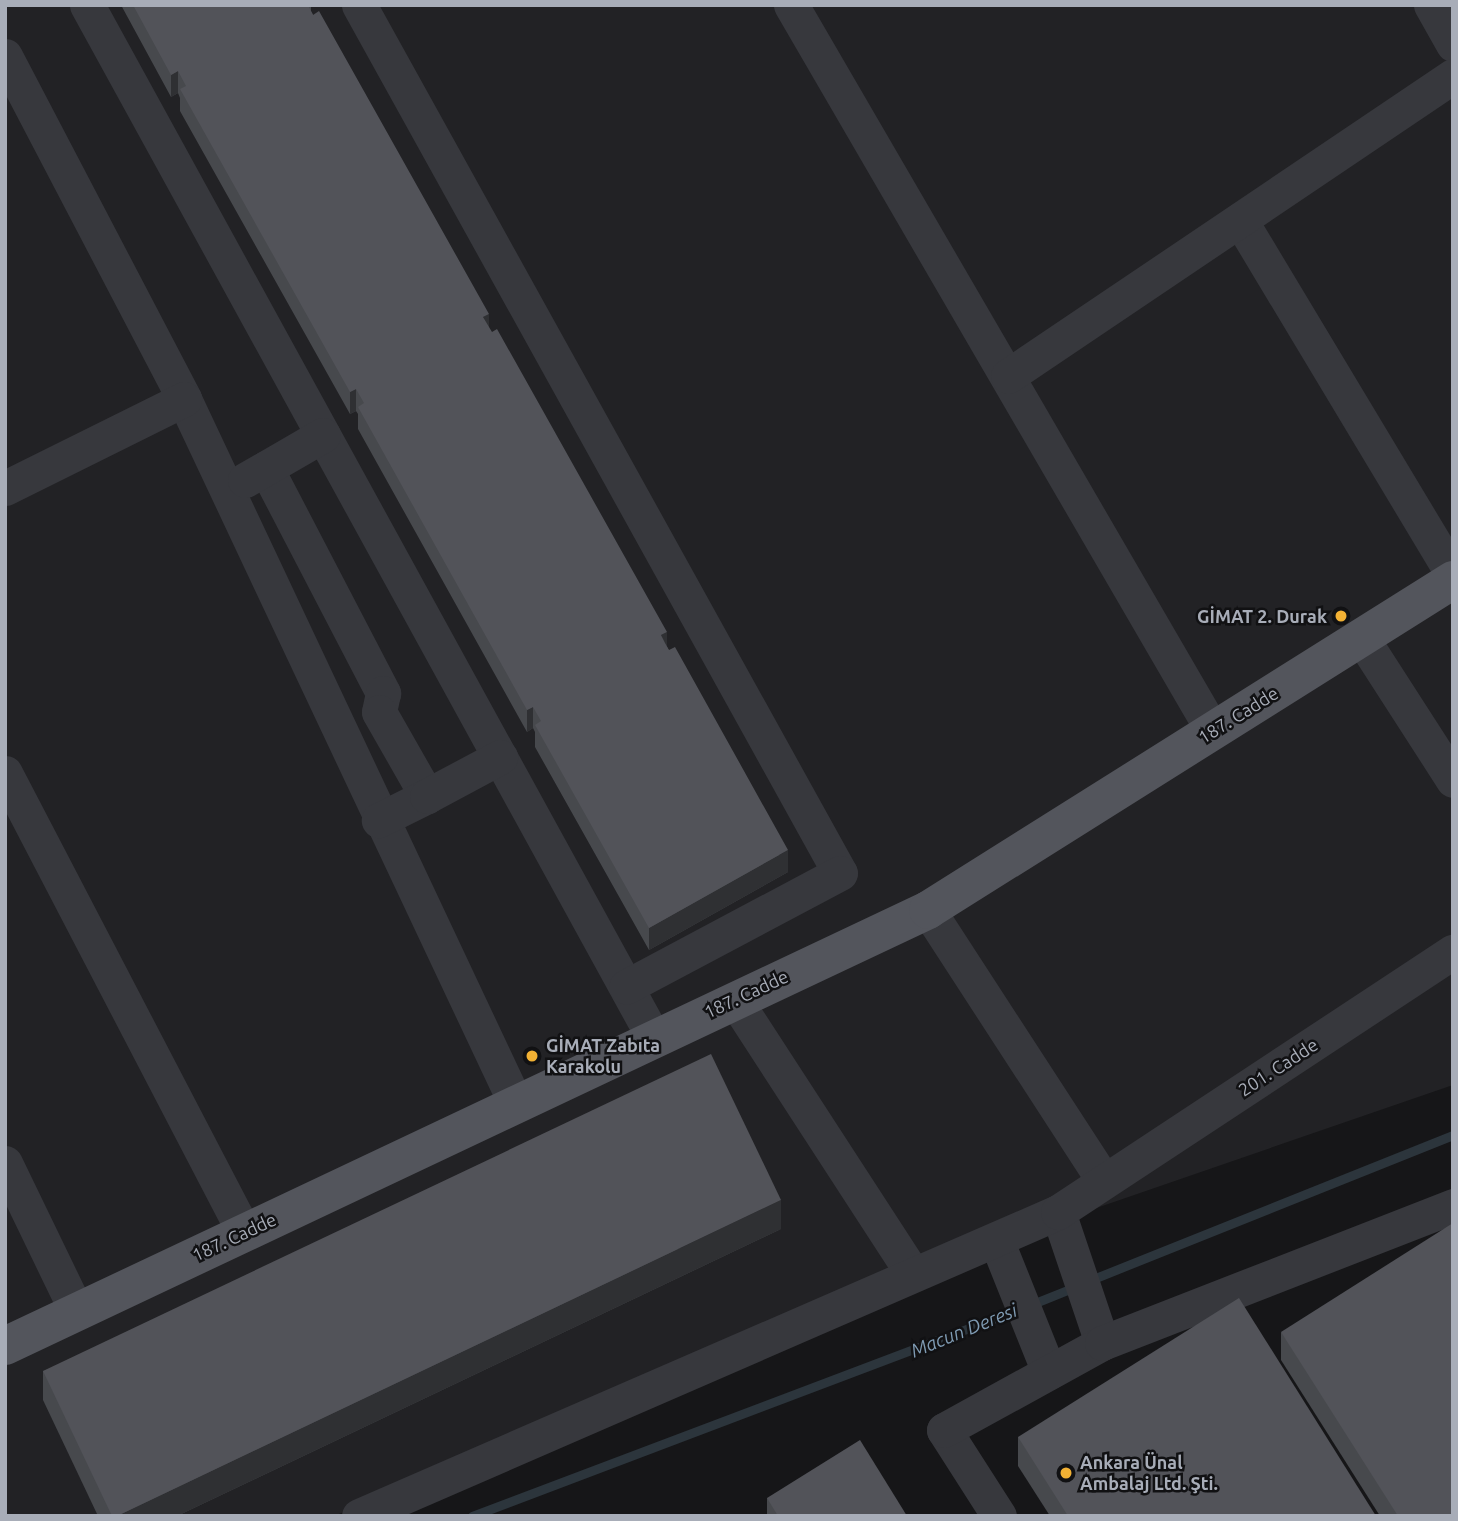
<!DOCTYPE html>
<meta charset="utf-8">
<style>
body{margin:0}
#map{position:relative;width:1458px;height:1521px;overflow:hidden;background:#161618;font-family:Ubuntu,sans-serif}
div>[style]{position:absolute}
.built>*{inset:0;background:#222225}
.stream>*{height:9px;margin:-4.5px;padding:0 4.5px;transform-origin:4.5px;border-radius:4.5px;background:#2c353c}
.minor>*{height:35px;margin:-17.5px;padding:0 17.5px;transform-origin:17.5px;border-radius:17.5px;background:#37383d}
.major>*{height:38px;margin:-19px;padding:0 19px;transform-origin:19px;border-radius:19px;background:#53555c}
.wall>*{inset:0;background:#47494d}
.shaded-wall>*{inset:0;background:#2f3033}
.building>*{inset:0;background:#525359}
.dots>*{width:19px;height:19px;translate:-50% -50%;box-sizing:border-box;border:4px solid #111113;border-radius:50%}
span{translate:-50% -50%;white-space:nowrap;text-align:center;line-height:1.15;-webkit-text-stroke:5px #111113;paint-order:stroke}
.poi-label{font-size:18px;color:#a8adb8;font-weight:700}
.right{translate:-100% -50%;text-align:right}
.left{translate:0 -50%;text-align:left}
.street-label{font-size:18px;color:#a8adb8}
.water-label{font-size:19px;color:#7f9bb3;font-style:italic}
.frame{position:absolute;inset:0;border:7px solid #a8adb8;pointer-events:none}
</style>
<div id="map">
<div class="built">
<i style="clip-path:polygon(5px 5px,1453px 5px,1453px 1085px,957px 1256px,334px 1516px,5px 1516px)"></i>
</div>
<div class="stream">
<i style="left:1088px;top:1281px;width:393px;rotate:-21.8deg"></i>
<i style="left:1030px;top:1305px;width:48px;rotate:-21.8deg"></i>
<i style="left:472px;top:1516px;width:583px;rotate:-20.71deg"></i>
</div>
<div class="minor">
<i style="left:87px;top:5px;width:1178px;rotate:61.24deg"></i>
<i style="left:359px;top:5px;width:992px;rotate:61.01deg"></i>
<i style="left:840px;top:873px;width:242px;rotate:152deg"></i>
<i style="left:791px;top:5px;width:840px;rotate:59.83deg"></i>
<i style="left:1431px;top:5px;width:45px;rotate:60.6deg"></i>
<i style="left:5px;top:56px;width:387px;rotate:62.4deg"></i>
<i style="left:184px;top:399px;width:779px;rotate:64.78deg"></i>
<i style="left:1240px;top:220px;width:414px;rotate:59deg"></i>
<i style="left:1008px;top:376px;width:537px;rotate:-33.99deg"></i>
<i style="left:266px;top:468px;width:254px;rotate:62.5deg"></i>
<i style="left:383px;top:693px;width:19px;rotate:102deg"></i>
<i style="left:379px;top:712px;width:97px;rotate:60.3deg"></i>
<i style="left:427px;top:796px;width:54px;rotate:153.4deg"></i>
<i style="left:245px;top:480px;width:90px;rotate:-30deg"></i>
<i style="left:5px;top:488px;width:200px;rotate:-26.4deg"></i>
<i style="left:1361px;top:637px;width:170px;rotate:57.2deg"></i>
<i style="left:5px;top:773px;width:517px;rotate:62.49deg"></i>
<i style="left:427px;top:796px;width:83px;rotate:-28.1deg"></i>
<i style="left:928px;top:910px;width:323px;rotate:57deg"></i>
<i style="left:735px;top:1000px;width:325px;rotate:57deg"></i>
<i style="left:5px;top:1163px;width:165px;rotate:64.2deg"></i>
<i style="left:1058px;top:1212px;width:138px;rotate:71.4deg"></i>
<i style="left:997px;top:1242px;width:140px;rotate:68.2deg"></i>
<i style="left:359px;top:1516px;width:762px;rotate:-23.5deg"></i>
<i style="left:1058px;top:1212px;width:473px;rotate:-33.4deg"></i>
<i style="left:999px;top:1516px;width:102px;rotate:-122.6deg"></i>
<i style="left:944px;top:1430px;width:180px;rotate:-28.8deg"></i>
<i style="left:1102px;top:1343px;width:377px;rotate:-21.3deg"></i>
</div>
<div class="major">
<i style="left:5px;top:1346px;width:1021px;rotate:-25.28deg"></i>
<i style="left:928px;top:910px;width:620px;rotate:-32.15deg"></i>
</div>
<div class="wall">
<i style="clip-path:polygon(121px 5px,311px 5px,311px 11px,667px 647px,788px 872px,649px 950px,535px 747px,535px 732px,533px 728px,527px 732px,358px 429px,358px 414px,356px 411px,350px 414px,180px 111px,180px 98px,178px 93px,171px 97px)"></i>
<i style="clip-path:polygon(781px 1229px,177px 1516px,98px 1516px,43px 1400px,43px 1371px)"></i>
<i style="clip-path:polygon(1281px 1332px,1453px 1516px,1380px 1516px,1281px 1360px)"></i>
<i style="clip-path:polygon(1018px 1437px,1376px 1516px,1050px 1516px,1018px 1466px)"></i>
<i style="clip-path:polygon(767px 1498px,907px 1516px,767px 1516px)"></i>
</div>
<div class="shaded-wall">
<i style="clip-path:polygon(178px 71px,178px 93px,171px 97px,171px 75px)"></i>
<i style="clip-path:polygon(489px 314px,489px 336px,483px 317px)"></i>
<i style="clip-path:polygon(356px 389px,356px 411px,350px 414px,350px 392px)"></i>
<i style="clip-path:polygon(667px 632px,667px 654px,661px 635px)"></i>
<i style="clip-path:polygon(533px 707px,533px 728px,527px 732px,527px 710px)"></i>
<i style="clip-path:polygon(788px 850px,788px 872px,649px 950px,649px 928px)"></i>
<i style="clip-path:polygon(781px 1200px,781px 1229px,177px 1516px,117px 1516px)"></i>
</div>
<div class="building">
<i style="clip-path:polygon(133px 5px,308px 5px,313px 15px,319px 11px,489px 314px,483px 317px,492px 332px,497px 329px,667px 632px,661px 635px,665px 643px,669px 650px,675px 647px,788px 850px,649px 928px,535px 725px,541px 721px,533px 707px,527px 710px,358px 407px,364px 403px,356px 389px,350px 392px,180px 89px,186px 86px,178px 71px,171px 75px)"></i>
<i style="clip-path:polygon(711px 1054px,781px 1200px,117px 1516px,112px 1516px,43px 1371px)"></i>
<i style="clip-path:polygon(1453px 1223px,1453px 1516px,1398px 1516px,1281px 1332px)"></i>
<i style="clip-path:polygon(1239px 1298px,1376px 1516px,1068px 1516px,1018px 1437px)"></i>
<i style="clip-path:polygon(860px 1440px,907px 1516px,778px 1516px,767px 1498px)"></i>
</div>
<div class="dots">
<i style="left:1341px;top:616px;background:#f2b134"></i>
<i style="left:532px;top:1056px;background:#f2b134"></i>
<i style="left:1066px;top:1473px;background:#f2b134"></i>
</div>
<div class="poi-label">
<span class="right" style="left:1327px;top:616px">GİMAT 2. Durak</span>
<span class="left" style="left:546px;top:1056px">GİMAT Zabıta<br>Karakolu</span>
<span class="left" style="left:1080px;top:1473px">Ankara Ünal<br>Ambalaj Ltd. Şti.</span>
</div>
<div class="street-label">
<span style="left:1238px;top:715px;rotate:-32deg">187. Cadde</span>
<span style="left:746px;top:994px;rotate:-25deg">187. Cadde</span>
<span style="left:1278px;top:1067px;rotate:-33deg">201. Cadde</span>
<span style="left:234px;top:1237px;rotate:-25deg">187. Cadde</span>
</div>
<div class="water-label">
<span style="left:964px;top:1331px;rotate:-22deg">Macun Deresi</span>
</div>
<div class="frame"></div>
</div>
